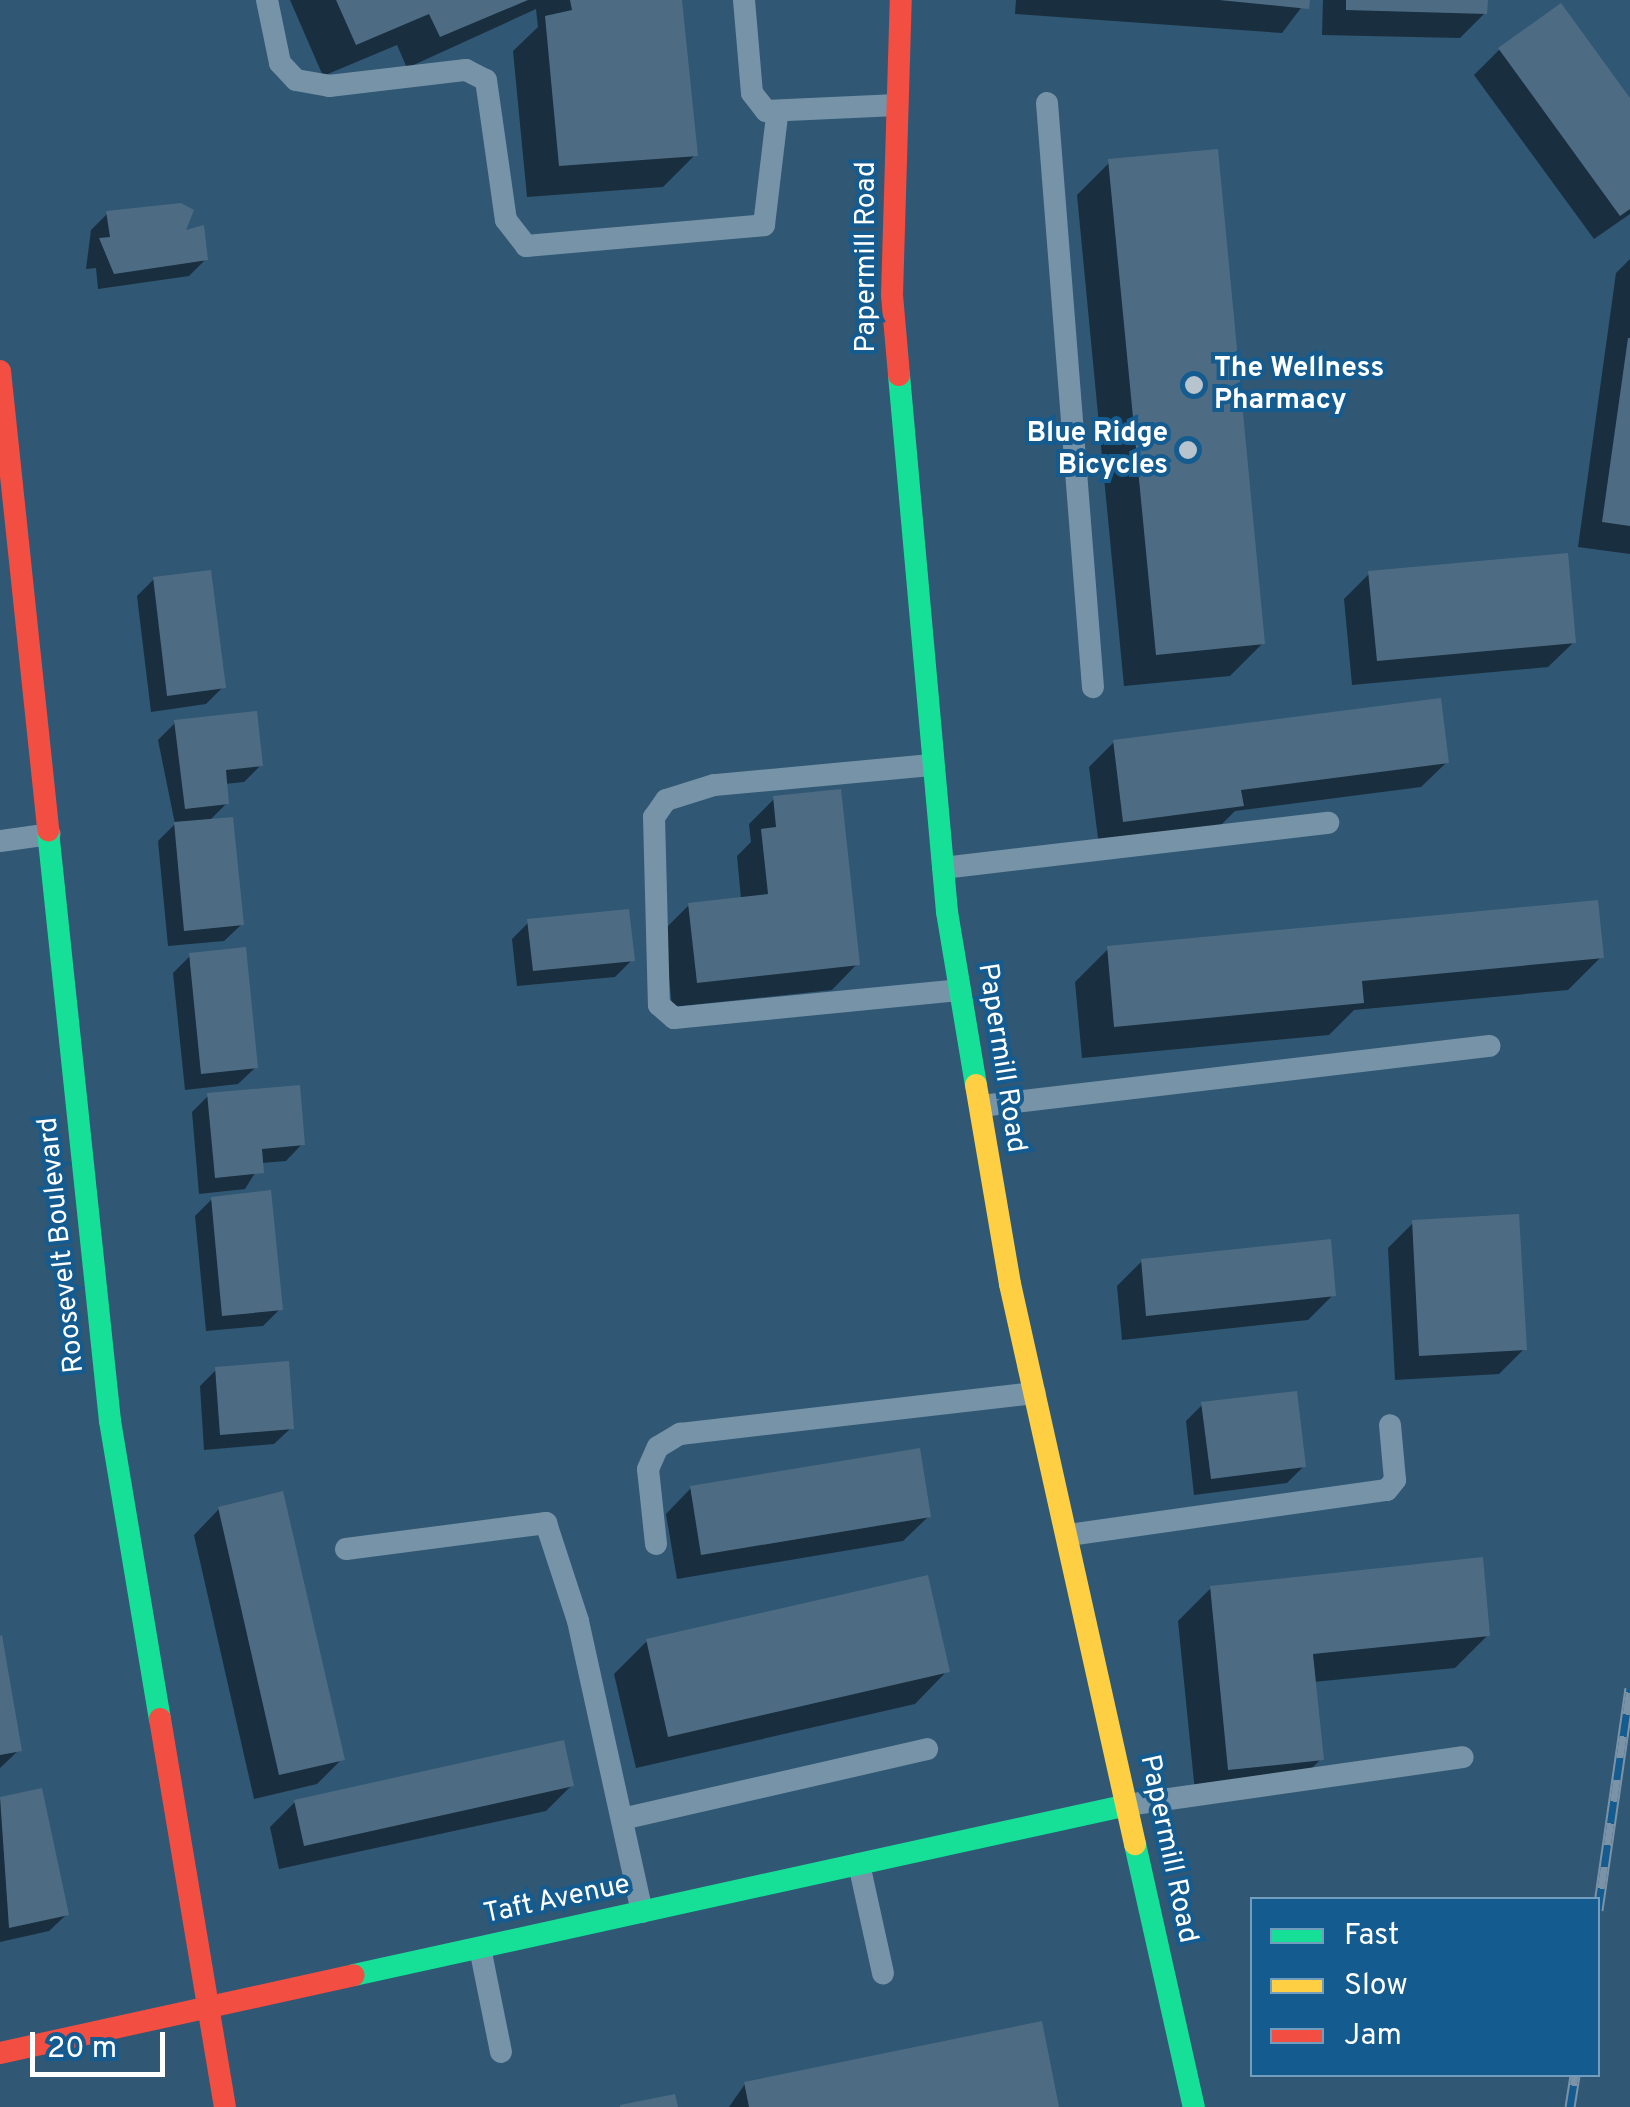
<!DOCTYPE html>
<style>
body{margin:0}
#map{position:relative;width:1630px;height:2107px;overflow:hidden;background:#305774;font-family:Overpass,sans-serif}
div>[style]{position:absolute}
.shadow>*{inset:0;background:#0007}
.building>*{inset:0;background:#4d6c84}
.lane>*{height:22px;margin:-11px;padding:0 11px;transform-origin:11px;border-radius:11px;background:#7793a7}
.fast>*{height:22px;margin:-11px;padding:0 11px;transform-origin:11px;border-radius:11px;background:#16e098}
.slow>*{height:22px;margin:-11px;padding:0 11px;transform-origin:11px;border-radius:11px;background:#ffcf43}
.jam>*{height:22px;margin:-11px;padding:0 11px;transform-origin:11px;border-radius:11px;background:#f24e42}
.rail>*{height:11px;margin-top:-5.5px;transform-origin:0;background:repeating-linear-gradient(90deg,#145b90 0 22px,#7a93a7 0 44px);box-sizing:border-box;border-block:2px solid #7a93a7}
.dots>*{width:28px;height:28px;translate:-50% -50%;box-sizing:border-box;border:5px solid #145b90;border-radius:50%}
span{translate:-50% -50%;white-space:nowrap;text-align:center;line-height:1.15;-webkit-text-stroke:8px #145b90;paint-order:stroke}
.street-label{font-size:28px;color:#fff}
.poi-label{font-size:28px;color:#fff;font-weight:700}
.left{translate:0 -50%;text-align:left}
.right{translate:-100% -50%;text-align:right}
.legend{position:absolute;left:1250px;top:1897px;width:350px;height:180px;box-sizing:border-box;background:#145b90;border:2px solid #729dbc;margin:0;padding:12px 18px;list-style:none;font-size:30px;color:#fff}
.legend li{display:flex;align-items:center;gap:20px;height:50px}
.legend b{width:50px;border:2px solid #729dbc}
.scale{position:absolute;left:30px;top:2032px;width:135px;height:45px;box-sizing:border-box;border:5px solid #fff;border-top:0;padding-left:12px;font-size:30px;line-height:35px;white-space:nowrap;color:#fff;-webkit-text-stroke:8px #145b90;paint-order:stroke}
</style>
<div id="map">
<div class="shadow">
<i style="clip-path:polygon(290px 0,680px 0,695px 155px,663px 187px,527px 197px,513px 51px,538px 27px,536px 9px,407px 68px,397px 45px,323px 76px)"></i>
<i style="clip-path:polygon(1016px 0,1307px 0,1282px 33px,1015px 14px)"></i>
<i style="clip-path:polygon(1323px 0,1485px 0,1485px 13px,1460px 38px,1322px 35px)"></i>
<i style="clip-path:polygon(1499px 50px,1630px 102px,1630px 214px,1594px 239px,1474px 75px)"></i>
<i style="clip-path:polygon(1110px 162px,1263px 643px,1230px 676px,1124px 686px,1077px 195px)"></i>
<i style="clip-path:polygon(108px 213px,182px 234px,206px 259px,189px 276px,98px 289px,96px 268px,86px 269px,91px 230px)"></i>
<i style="clip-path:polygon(1630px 259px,1630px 554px,1578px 547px,1616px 273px)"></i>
<i style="clip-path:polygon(1369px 574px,1574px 642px,1548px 667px,1352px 685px,1344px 599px)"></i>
<i style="clip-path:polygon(154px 579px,223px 687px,206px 704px,151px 712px,137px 596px)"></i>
<i style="clip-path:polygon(175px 723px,261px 765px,244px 782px,225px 784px,227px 803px,209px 821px,241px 925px,224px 941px,168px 946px,158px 841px,175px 824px,158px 740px)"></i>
<i style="clip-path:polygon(1114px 742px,1447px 762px,1421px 787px,1235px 811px,1216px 830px,1099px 846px,1089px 767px)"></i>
<i style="clip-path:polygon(774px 799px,857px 964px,832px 990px,672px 1007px,664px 930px,689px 905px,741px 899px,737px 856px,751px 842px,749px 824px)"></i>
<i style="clip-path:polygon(529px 922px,632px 960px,615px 977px,517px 986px,512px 939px)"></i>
<i style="clip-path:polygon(1108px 949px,1601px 957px,1568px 990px,1354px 1010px,1329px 1035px,1082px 1058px,1075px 982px)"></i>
<i style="clip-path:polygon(190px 956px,255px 1068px,238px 1084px,185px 1090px,173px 973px)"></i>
<i style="clip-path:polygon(209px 1095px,302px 1144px,286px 1161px,261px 1163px,245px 1189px,199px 1194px,192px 1112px)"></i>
<i style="clip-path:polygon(212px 1199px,280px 1309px,263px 1326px,206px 1331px,195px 1216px)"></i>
<i style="clip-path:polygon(1413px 1223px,1524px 1349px,1499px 1374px,1395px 1380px,1388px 1248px)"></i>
<i style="clip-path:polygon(1142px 1261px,1333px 1295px,1308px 1320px,1122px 1340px,1117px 1286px)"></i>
<i style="clip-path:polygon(216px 1370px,291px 1428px,274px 1444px,204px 1450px,200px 1386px)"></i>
<i style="clip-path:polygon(1202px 1405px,1304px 1466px,1287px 1483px,1194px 1495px,1186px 1421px)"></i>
<i style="clip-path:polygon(691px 1488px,929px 1516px,903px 1541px,677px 1579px,666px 1514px)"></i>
<i style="clip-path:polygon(219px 1509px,342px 1759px,317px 1784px,254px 1799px,194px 1535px)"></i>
<i style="clip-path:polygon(1211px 1588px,1488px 1635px,1455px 1668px,1313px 1682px,1321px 1759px,1288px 1792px,1196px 1802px,1178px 1621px)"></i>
<i style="clip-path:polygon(0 1638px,19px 1750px,0 1768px)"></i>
<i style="clip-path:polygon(647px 1641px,947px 1671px,915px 1704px,636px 1768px,614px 1674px)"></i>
<i style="clip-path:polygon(571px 1786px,546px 1811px,279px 1869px,270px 1827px,295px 1802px)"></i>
<i style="clip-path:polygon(40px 1790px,66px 1915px,49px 1931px,0 1942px,0 1799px)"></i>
<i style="clip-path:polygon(745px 2084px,1057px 2107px,729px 2107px)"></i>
</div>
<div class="building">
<i style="clip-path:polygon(336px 0,528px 0,440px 37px,429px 14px,356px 45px)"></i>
<i style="clip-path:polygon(570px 0,682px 0,698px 156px,559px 166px,545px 16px,572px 10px)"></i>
<i style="clip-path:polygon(1219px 0,1310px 0,1309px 9px)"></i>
<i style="clip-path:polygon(1346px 0,1488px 0,1487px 14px,1346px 10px)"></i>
<i style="clip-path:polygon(1561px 3px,1630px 98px,1630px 209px,1620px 216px,1498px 48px)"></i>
<i style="clip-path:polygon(1218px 149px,1265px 644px,1156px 655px,1108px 159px)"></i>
<i style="clip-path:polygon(181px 203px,194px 210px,186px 230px,204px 225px,208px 260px,114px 274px,99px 238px,110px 237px,106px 211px)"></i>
<i style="clip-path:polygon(1628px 338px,1630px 338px,1630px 526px,1602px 522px)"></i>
<i style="clip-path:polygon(1568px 553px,1576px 643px,1377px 661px,1368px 571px)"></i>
<i style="clip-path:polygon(211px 570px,226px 688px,167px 696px,153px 577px)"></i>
<i style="clip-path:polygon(1441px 698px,1449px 763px,1241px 790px,1244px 806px,1123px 822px,1113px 740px)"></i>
<i style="clip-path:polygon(257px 711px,263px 766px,226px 770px,229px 804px,185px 809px,174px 720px)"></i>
<i style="clip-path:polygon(841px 789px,860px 965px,697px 983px,688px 903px,768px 894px,761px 829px,776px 827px,773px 796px)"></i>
<i style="clip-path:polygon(233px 817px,244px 925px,184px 931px,174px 822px)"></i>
<i style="clip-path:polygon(1598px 900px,1604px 958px,1362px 981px,1364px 1003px,1114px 1027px,1107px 946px)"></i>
<i style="clip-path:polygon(629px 909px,635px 961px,533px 971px,527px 919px)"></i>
<i style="clip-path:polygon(246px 947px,258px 1068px,201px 1074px,189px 953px)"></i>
<i style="clip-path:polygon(300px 1085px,305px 1145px,262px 1149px,264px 1173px,215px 1178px,207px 1093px)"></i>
<i style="clip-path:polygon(271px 1190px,283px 1310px,222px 1316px,211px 1197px)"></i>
<i style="clip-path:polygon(1519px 1214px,1527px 1350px,1419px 1356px,1412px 1220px)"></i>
<i style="clip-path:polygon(1331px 1239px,1336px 1296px,1146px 1316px,1141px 1259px)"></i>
<i style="clip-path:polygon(289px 1361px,294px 1429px,220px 1435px,215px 1367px)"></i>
<i style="clip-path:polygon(1297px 1391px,1306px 1467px,1211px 1479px,1201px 1402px)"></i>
<i style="clip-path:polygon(920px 1448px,931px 1517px,701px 1555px,690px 1486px)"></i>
<i style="clip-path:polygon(283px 1491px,345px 1760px,279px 1775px,218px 1507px)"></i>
<i style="clip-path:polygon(1483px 1557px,1490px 1636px,1313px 1654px,1324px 1760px,1228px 1770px,1210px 1586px)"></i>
<i style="clip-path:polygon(928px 1575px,950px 1672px,668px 1737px,646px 1639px)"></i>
<i style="clip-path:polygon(2px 1635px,22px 1751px,0 1755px,0 1636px)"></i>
<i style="clip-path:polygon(564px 1740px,574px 1786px,304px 1846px,294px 1800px)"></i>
<i style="clip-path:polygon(42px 1788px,69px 1915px,9px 1928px,0 1797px)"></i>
<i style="clip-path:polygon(1042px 2021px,1059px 2107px,749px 2107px,744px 2082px)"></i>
<i style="clip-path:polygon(675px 2094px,678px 2107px,620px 2107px,620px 2105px)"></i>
</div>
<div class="lane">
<i style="left:267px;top:0;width:64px;rotate:78.3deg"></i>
<i style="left:280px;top:63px;width:23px;rotate:47deg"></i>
<i style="left:296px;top:80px;width:34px;rotate:10deg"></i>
<i style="left:329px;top:86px;width:138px;rotate:-6.7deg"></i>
<i style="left:466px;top:70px;width:22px;rotate:27deg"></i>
<i style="left:486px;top:80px;width:141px;rotate:81.9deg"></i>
<i style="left:506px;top:220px;width:33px;rotate:52deg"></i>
<i style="left:526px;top:246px;width:239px;rotate:-5deg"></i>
<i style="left:764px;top:225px;width:110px;rotate:-83.2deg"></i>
<i style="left:744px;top:0;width:93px;rotate:85.1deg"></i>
<i style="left:752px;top:93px;width:23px;rotate:52deg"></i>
<i style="left:766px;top:111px;width:131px;rotate:-2.6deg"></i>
<i style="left:1047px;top:103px;width:586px;rotate:85.5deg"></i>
<i style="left:931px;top:765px;width:218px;rotate:174.7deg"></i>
<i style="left:714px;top:785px;width:50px;rotate:162.6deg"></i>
<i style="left:666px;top:800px;width:21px;rotate:125deg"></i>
<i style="left:654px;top:817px;width:188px;rotate:88.5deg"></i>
<i style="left:659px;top:1005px;width:20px;rotate:41deg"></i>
<i style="left:674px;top:1018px;width:286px;rotate:-5.6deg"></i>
<i style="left:0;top:841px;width:50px;rotate:-8deg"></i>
<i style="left:943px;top:868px;width:388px;rotate:-6.7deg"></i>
<i style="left:981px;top:1106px;width:512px;rotate:-6.74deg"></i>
<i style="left:1069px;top:1535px;width:321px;rotate:-8.1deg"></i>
<i style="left:1387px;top:1490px;width:13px;rotate:-51deg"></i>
<i style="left:1395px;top:1480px;width:55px;rotate:-95.2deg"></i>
<i style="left:656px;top:1544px;width:75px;rotate:-96.1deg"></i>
<i style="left:648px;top:1469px;width:24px;rotate:-66deg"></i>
<i style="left:658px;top:1447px;width:26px;rotate:-31deg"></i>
<i style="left:680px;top:1434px;width:357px;rotate:-6.6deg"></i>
<i style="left:346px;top:1549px;width:202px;rotate:-7.4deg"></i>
<i style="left:546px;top:1523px;width:103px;rotate:71.9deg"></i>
<i style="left:578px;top:1621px;width:298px;rotate:77.6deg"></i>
<i style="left:1127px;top:1805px;width:339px;rotate:-8.1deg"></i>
<i style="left:622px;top:1819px;width:313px;rotate:-12.9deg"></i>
<i style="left:859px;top:1864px;width:112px;rotate:77.6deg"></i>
<i style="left:480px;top:1948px;width:106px;rotate:78.6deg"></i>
</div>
<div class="fast">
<i style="left:899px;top:375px;width:539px;rotate:84.89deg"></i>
<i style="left:947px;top:912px;width:175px;rotate:80.5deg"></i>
<i style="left:48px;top:831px;width:593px;rotate:84deg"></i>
<i style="left:110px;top:1421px;width:302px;rotate:80.5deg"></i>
<i style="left:1135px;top:1844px;width:270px;rotate:77.4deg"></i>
<i style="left:354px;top:1975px;width:791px;rotate:-12.4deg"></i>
</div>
<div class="slow">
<i style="left:976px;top:1085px;width:202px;rotate:80.3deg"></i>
<i style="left:1010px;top:1284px;width:574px;rotate:77.42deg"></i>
</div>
<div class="jam">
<i style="left:0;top:371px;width:462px;rotate:84deg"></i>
<i style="left:899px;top:375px;width:80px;rotate:-95deg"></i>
<i style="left:892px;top:295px;width:295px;rotate:-88.3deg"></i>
<i style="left:160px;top:1719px;width:393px;rotate:80.5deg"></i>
<i style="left:0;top:2053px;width:362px;rotate:-12.4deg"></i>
</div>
<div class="rail">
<i style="left:1598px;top:1910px;width:224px;rotate:-81.8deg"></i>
<i style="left:1570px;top:2107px;width:33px;rotate:-81deg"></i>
</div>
<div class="dots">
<i style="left:1194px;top:385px;background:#b7c4ce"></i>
<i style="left:1188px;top:450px;background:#b7c4ce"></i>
</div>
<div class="street-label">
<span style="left:867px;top:257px;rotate:-90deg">Papermill Road</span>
<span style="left:1001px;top:1058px;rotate:81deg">Papermill Road</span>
<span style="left:62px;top:1245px;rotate:-96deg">Roosevelt Boulevard</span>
<span style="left:1168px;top:1849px;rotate:78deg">Papermill Road</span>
<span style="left:557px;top:1900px;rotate:-12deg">Taft Avenue</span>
</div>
<div class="poi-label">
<span class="left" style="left:1214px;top:385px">The Wellness<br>Pharmacy</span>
<span class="right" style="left:1168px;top:450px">Blue Ridge<br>Bicycles</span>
</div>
<ul class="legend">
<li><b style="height:12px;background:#16e098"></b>Fast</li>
<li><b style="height:12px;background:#ffcf43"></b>Slow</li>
<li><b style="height:12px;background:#f24e42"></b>Jam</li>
</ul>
<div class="scale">20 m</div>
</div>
